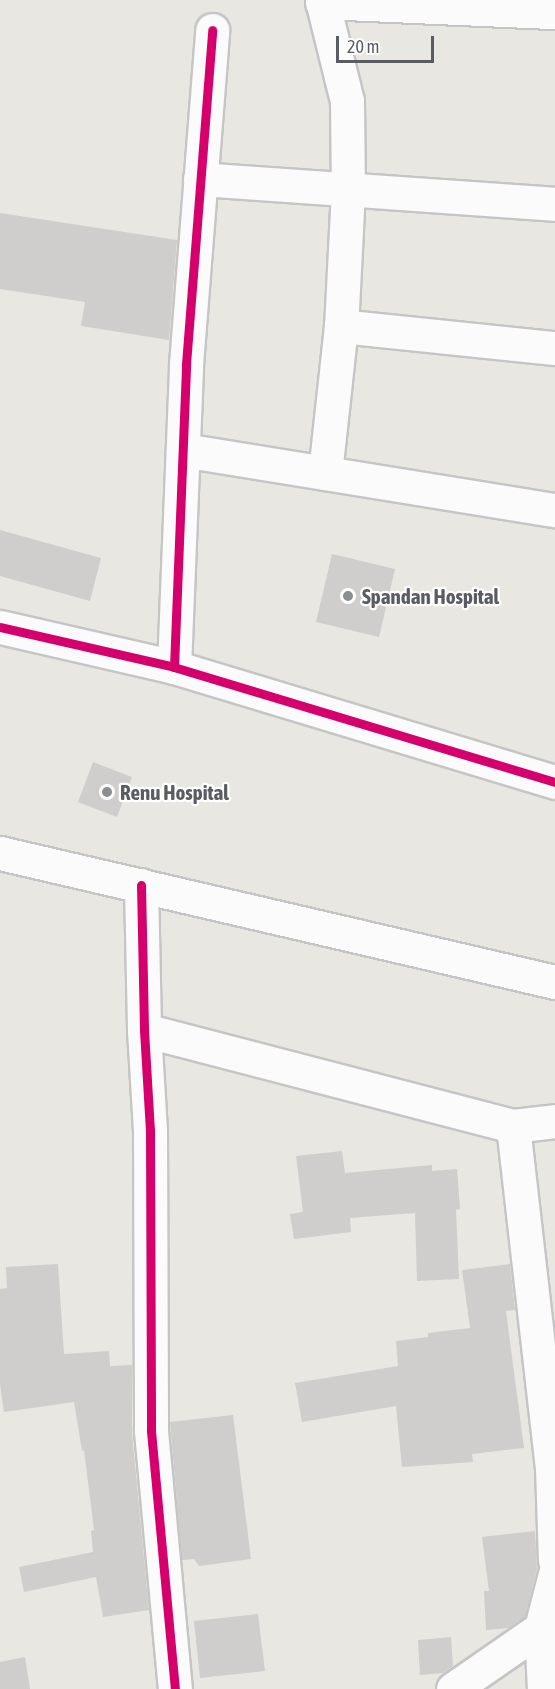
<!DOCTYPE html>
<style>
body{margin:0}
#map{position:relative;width:555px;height:1689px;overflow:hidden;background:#e8e7e2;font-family:"Asap Condensed",sans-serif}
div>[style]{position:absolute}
.building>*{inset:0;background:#cfcecc}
.roads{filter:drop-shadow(2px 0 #c5c5c5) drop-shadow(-2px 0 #c5c5c5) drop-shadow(0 2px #c5c5c5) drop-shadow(0 -2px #c5c5c5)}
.minor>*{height:33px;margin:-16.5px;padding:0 16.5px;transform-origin:16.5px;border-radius:16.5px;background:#fcfbfb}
.cycleway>*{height:9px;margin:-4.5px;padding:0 4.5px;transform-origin:4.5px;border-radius:4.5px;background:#d6006c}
.dots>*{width:16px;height:16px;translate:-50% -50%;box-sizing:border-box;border:3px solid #fff;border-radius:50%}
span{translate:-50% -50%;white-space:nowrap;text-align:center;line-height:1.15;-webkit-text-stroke:4.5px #fff;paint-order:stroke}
.poi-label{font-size:21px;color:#595c60;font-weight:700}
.left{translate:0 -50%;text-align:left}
.scale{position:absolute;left:336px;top:36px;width:98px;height:27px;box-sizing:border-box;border:3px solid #595c60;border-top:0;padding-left:8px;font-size:18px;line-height:21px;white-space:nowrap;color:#595c60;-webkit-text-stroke:4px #fff;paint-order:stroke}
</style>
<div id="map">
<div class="building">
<i style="clip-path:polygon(0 213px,177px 240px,169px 340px,81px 326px,85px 302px,0 289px)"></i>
<i style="clip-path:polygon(0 530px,101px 558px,90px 601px,0 576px)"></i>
<i style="clip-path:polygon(332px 554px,395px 569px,379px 637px,316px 622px)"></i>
<i style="clip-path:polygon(93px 762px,132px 777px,117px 817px,78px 802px)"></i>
<i style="clip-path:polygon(342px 1151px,345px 1173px,432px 1165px,432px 1171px,457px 1169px,460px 1209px,456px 1210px,459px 1279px,417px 1281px,415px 1213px,350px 1218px,351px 1232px,294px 1239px,290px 1214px,303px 1212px,296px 1156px)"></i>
<i style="clip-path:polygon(58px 1264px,64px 1354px,109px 1351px,110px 1366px,132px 1365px,132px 1433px,149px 1610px,103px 1617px,96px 1577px,24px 1592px,19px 1567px,93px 1552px,91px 1531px,94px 1530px,84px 1450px,82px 1451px,74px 1402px,4px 1412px,0 1384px,0 1289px,7px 1288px,6px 1267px)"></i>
<i style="clip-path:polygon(510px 1264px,515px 1310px,506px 1311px,524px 1448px,472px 1454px,473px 1462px,402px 1467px,396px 1406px,302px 1422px,295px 1383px,398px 1366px,396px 1341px,428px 1337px,428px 1333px,470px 1328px,462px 1270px)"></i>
<i style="clip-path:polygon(233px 1415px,251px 1559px,199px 1566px,194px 1559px,182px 1560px,170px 1422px)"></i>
<i style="clip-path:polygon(535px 1531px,537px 1569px,525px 1617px,508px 1628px,486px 1630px,484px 1591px,489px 1591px,482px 1537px)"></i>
<i style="clip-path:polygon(258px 1614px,265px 1671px,200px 1678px,194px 1621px)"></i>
<i style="clip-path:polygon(451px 1637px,453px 1666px,443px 1673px,420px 1675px,418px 1640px)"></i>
<i style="clip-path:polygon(25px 1657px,30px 1689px,0 1689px,0 1662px)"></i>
</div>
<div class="roads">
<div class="minor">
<i style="left:322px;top:0;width:104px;rotate:76.1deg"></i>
<i style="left:347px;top:101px;width:89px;rotate:89.4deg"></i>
<i style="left:348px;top:190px;width:136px;rotate:92.9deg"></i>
<i style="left:341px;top:326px;width:148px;rotate:96.2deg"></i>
<i style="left:322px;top:2px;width:233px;rotate:2.5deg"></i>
<i style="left:200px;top:179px;width:356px;rotate:4deg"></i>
<i style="left:341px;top:326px;width:215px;rotate:5.9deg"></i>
<i style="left:183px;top:450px;width:377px;rotate:9.2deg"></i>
<i style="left:0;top:627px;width:179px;rotate:12.9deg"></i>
<i style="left:174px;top:667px;width:398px;rotate:16.8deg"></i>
<i style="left:174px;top:667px;width:303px;rotate:-87.7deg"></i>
<i style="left:186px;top:364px;width:335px;rotate:-85.5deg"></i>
<i style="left:0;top:853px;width:570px;rotate:13.09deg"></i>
<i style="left:141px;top:885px;width:145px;rotate:88.8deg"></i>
<i style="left:144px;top:1030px;width:100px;rotate:86.6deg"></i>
<i style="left:150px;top:1130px;width:301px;rotate:89.8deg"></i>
<i style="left:151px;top:1431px;width:259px;rotate:84.7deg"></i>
<i style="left:144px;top:1030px;width:381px;rotate:14.6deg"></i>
<i style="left:513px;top:1126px;width:42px;rotate:-6.8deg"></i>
<i style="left:513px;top:1126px;width:342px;rotate:83.5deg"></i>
<i style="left:552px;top:1466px;width:94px;rotate:88.2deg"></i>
<i style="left:541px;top:1628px;width:61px;rotate:87.2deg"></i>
<i style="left:453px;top:1689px;width:107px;rotate:-34.7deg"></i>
<i style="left:541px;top:1628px;width:56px;rotate:-75.5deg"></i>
</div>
</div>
<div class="cycleway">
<i style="left:0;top:627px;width:179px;rotate:12.9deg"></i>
<i style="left:174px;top:667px;width:398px;rotate:16.8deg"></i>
<i style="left:174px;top:667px;width:303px;rotate:-87.7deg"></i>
<i style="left:186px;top:364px;width:335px;rotate:-85.5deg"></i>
<i style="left:141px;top:885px;width:145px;rotate:88.8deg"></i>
<i style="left:144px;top:1030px;width:100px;rotate:86.6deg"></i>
<i style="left:150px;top:1130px;width:301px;rotate:89.8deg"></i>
<i style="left:151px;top:1431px;width:259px;rotate:84.7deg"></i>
</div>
<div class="dots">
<i style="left:348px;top:596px;background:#8b8d8e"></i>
<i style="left:107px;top:792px;background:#8b8d8e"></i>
</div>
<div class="poi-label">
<span class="left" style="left:362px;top:596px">Spandan Hospital</span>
<span class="left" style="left:120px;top:792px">Renu Hospital</span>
</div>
<div class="scale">20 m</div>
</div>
